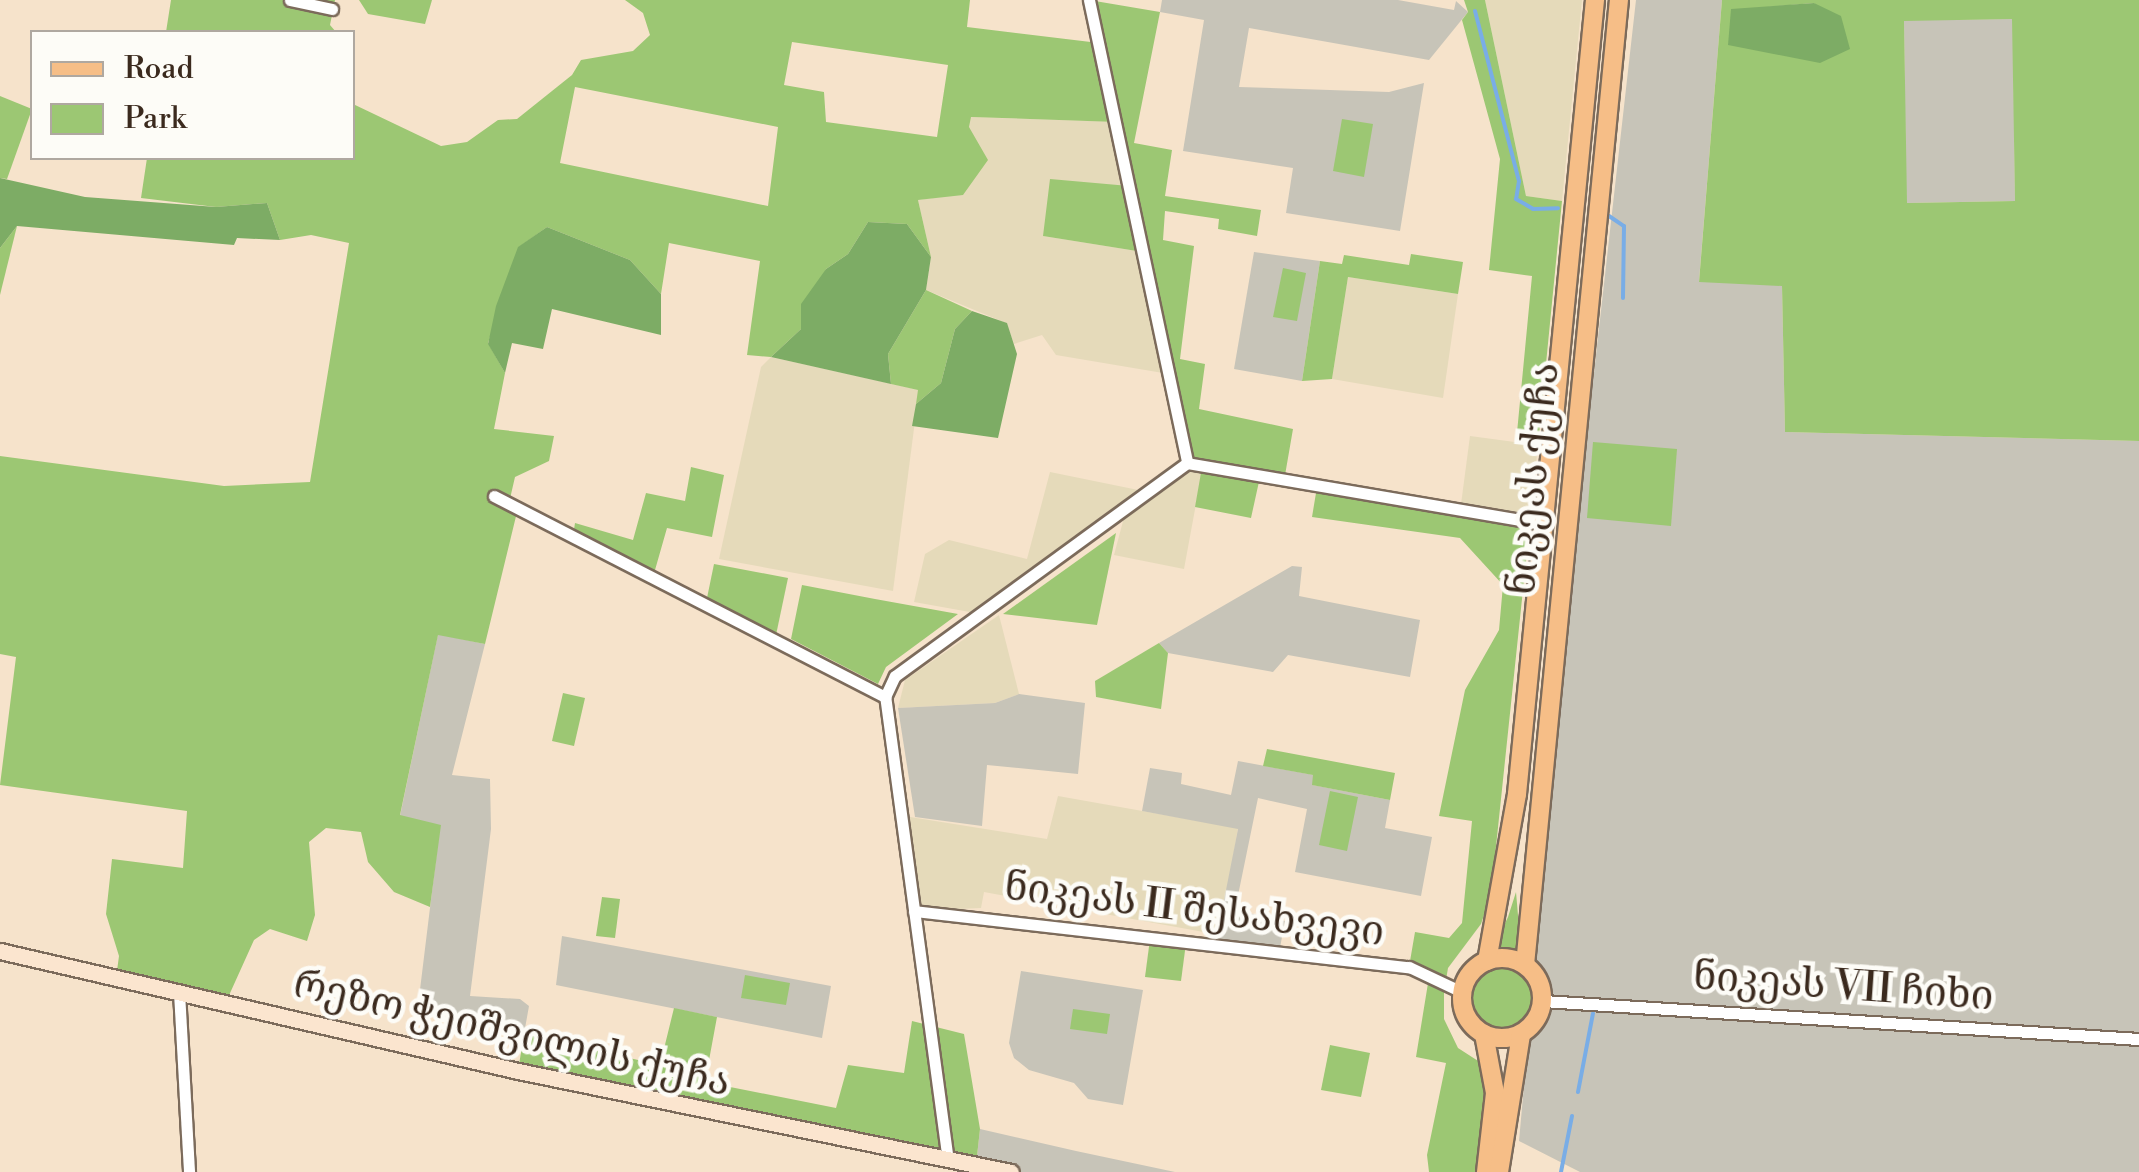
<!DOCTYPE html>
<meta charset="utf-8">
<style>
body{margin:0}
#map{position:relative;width:2139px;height:1172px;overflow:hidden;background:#f6e3cb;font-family:"Libre Bodoni","Noto Serif Georgian",serif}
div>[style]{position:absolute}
.built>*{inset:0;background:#e5daba}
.industrial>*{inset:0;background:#c7c4b8}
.green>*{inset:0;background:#9cc773}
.round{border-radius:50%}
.forest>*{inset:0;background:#7dac65}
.stream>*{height:4px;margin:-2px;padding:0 2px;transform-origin:2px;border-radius:2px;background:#79ade6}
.roads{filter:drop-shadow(2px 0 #7c6b5b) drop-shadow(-2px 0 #7c6b5b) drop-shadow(0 2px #7c6b5b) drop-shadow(0 -2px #7c6b5b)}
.street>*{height:11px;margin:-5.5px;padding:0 5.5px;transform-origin:5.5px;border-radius:5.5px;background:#fff}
.secondary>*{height:15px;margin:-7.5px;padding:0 7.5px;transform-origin:7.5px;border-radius:7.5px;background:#fbe5cf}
.primary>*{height:18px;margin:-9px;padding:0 9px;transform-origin:9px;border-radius:9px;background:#f6be87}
.primary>.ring{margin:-9px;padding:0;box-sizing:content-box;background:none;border:18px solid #f6be87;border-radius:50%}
span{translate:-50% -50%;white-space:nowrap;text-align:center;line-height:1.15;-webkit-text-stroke:9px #fdfcf7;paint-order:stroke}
.street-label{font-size:40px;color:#3b2a1e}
.legend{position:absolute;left:30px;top:30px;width:325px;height:130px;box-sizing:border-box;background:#fdfcf7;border:2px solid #afa8a0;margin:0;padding:12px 18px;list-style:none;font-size:30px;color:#3b2a1e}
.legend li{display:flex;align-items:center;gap:20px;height:50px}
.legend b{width:50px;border:2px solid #afa8a0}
</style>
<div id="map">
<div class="built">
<i style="clip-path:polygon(1485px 0,1582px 0,1562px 201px,1526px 196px)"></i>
<i style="clip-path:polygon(970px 117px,1117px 122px,1130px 186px,1043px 236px,1143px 252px,1169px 374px,1056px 355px,1042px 335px,1014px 344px,1006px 323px,926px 290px,931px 257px,918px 200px,963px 194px)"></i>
<i style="clip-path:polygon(1348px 277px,1458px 294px,1443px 398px,1332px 379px)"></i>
<i style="clip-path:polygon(771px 357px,919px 390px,893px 591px,719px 559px,761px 367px)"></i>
<i style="clip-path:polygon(1470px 436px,1538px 445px,1530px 523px,1460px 512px)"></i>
<i style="clip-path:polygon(1187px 463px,1203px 466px,1184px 569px,1114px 555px,1126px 510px,981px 614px,914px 602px,925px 554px,949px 540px,1027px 559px,1050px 472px,1148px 492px)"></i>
<i style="clip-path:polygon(999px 615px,1019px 694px,995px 703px,898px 708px,905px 680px)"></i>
<i style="clip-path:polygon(1058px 796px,1238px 828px,1220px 935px,984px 892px,981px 908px,914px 911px,904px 816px,1047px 839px)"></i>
</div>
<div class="industrial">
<i style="clip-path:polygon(1162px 0,1398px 0,1454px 10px,1456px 1px,1468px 12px,1429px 60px,1249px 28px,1239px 87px,1389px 92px,1424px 83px,1400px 231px,1286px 213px,1293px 168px,1183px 151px,1204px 20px,1160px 12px)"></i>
<i style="clip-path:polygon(1636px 0,1722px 0,1699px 281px,1782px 285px,1785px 432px,2139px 441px,2139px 1172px,1580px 1172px,1519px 1141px,1564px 639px)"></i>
<i style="clip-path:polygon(2013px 19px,2015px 201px,1906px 203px,1904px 20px)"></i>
<i style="clip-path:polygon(1254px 252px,1320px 261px,1302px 381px,1234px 369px)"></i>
<i style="clip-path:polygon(1292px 566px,1302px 567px,1299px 596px,1420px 620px,1410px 677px,1288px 655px,1273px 672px,1168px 653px,1159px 643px)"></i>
<i style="clip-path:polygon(438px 634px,485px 644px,452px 775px,490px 779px,491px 829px,470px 996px,520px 999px,529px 1006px,524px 1034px,418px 1006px,440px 826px,400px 816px)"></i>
<i style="clip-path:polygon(1019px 694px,1085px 703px,1078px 774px,987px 765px,982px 826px,915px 817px,898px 708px,995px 703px)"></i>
<i style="clip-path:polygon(1238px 761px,1314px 775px,1313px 785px,1390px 800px,1385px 828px,1432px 837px,1421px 896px,1295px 872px,1307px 809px,1258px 798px,1235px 910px,1285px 921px,1279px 953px,1215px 946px,1238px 829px,1142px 811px,1150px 768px,1182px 773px,1181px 784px,1231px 795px)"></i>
<i style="clip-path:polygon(562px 936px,831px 986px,822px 1038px,556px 985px)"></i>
<i style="clip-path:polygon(1021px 971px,1143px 990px,1123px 1105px,1088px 1099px,1074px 1083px,1029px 1070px,1014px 1058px,1009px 1043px)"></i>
<i style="clip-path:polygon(980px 1129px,1076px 1151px,1175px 1172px,1011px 1172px,976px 1165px)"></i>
</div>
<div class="green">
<i style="clip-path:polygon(171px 0,335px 0,330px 25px,336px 32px,166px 32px)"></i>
<i style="clip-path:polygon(359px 0,432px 0,425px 24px,368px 14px)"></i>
<i style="clip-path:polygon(evenodd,625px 0,970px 0,967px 27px,1099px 43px,1089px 0,1160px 12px,1134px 143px,1172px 150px,1165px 196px,1261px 210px,1257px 236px,1218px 229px,1219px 219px,1165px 211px,1163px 240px,1194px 246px,1180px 359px,1205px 364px,1199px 409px,1293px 429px,1284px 481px,1260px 477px,1251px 518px,1195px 507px,1202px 467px,1187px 463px,1143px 252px,1043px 236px,1050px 179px,1129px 186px,1116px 122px,971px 117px,969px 127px,988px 160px,963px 195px,918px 200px,931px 257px,907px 224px,868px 222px,848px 254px,826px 269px,801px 329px,771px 357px,747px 355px,760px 261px,669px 243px,661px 294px,630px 260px,547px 227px,519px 247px,488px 343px,505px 373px,494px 429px,554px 436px,549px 461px,515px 477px,509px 503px,518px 508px,485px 644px,438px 635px,400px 815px,441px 825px,430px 907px,394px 892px,368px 862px,361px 832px,326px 828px,309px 842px,315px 915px,307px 941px,270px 929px,254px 940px,226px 1002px,116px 978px,119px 956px,106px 914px,112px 859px,183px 868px,187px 811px,0 785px,16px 657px,0 654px,0 456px,224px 486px,310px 482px,349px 243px,311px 235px,280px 240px,267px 203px,216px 207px,141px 198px,147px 158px,352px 158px,353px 104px,441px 146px,467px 142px,498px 120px,517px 119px,572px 75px,581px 60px,633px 51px,650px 35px,643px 13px,625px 0,792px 42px,948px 65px,937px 137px,826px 122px,824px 92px,784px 85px,792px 42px,625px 0,575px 87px,778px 127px,768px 206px,560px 163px,575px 87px)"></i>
<i style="clip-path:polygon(1464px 0,1485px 0,1526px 196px,1562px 201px,1538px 445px,1516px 443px,1532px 276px,1489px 270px,1500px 159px,1462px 20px,1468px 12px)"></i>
<i style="clip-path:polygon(evenodd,1722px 0,2139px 0,2139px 441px,1785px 432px,1782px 286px,1699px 282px,1722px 0,1814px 3px,1849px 49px,1732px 10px,1814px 3px,1722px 0,2012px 19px,2015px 201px,1907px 203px,1904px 21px,2012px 19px)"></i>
<i style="clip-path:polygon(0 96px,32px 109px,7px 179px,0 178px)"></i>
<i style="clip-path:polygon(1342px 119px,1373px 124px,1364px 177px,1333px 171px)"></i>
<i style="clip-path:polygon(17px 226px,0 295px,0 248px)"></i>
<i style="clip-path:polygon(1411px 254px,1463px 262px,1458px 294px,1348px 277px,1332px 379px,1302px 381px,1320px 261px,1342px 264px,1344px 255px,1409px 265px)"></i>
<i style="clip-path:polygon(1283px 268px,1306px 273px,1297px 321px,1273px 317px)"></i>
<i style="clip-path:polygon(926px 290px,972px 311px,955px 329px,941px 383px,916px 404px,918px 390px,891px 384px,888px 354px)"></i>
<i style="clip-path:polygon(1593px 442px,1677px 449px,1671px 526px,1587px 518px)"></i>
<i style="clip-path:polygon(691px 467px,724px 475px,712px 537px,667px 528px,653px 577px,573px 536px,575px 523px,633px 540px,646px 493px,685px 501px)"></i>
<i style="clip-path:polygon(1317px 487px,1530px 523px,1491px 894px,1481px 924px,1448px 968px,1444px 992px,1444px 1019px,1458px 1048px,1489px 1068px,1486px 1172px,1429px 1172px,1427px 1155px,1446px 1063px,1416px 1057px,1429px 977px,1409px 967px,1415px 932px,1449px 938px,1462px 923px,1472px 821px,1439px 816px,1465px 690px,1499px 630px,1503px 585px,1460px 538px,1312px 517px)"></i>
<i style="clip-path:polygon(1116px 533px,1097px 625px,1003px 614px)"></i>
<i style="clip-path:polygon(714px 564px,788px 578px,776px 635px,707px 598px)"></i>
<i style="clip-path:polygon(802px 585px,875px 599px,958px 614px,886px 667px,878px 684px,791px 639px)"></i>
<i style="clip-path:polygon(1159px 643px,1168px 653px,1161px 709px,1096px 697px,1095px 681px)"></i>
<i style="clip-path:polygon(563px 693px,585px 698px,574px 746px,552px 741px)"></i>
<i style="clip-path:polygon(1267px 749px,1395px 773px,1390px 800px,1312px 785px,1313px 775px,1263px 766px)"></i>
<i style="clip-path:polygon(1330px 791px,1358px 797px,1347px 851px,1319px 845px)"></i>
<i style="clip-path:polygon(1516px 892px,1521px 950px,1494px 946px,1508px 917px)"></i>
<i style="clip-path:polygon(602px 897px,620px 899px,615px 938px,596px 936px)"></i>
<i style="clip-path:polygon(1150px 939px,1186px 943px,1181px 981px,1145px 977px)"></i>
<i class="round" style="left:1471px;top:967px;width:62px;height:62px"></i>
<i style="clip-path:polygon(745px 975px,790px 983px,786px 1005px,741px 998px)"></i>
<i style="clip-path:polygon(674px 1008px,717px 1017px,705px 1082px,836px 1108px,848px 1065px,904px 1073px,912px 1021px,964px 1034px,980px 1129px,976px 1165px,518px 1071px,524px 1034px,660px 1065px)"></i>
<i style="clip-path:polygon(1073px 1009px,1110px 1014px,1107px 1034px,1070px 1029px)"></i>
<i style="clip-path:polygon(1330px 1045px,1370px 1053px,1361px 1097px,1321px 1090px)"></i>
</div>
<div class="forest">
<i style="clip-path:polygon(1814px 3px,1841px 16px,1850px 49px,1820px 63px,1728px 45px,1731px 9px)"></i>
<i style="clip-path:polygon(0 178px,85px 197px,216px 207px,267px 203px,280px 240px,237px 238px,234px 245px,17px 226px,0 248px)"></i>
<i style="clip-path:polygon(868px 222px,907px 224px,931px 257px,926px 290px,888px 354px,891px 384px,771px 357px,801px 329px,801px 304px,826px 269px,848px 254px)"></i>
<i style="clip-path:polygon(547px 227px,630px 260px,661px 294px,661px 335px,552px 309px,543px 349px,512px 343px,505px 373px,488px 344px,496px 306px,518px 247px)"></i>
<i style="clip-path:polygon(972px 311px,1007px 323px,1017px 354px,998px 438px,912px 426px,916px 404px,941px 383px,955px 329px)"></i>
</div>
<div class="stream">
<i style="left:1475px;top:11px;width:176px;rotate:75.5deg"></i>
<i style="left:1519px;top:181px;width:18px;rotate:99deg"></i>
<i style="left:1516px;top:199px;width:20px;rotate:30deg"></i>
<i style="left:1533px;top:209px;width:25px;rotate:-2deg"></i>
<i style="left:1609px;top:216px;width:18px;rotate:34deg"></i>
<i style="left:1624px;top:226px;width:72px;rotate:90.8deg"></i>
<i style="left:1578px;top:1092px;width:80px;rotate:-79.2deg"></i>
<i style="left:1561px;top:1172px;width:57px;rotate:-78.9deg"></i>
</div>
<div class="roads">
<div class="street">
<i style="left:290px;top:0;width:43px;rotate:12.1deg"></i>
<i style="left:1089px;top:0;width:473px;rotate:78deg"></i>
<i style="left:494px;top:496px;width:440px;rotate:27.2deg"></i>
<i style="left:914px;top:911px;width:498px;rotate:6.5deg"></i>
<i style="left:1409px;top:967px;width:59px;rotate:25.3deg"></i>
<i style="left:179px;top:992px;width:180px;rotate:86.8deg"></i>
<i style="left:1543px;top:1001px;width:597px;rotate:3.65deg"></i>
<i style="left:948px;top:1161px;width:468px;rotate:-97.7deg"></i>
<i style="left:885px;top:697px;width:23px;rotate:-65deg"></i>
<i style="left:895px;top:676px;width:361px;rotate:-36.1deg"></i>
<i style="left:1187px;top:463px;width:361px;rotate:9.7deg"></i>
</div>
<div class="secondary">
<i style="left:0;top:951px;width:532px;rotate:13.04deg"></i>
<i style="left:518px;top:1071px;width:503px;rotate:11.58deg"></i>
</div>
<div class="primary">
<i class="ring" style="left:1462px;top:958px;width:62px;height:62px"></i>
<i style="left:1487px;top:961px;width:170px;rotate:-79.8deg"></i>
<i style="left:1517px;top:794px;width:798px;rotate:-84.39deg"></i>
<i style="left:1525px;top:965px;width:970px;rotate:-84.44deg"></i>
<i style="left:1484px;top:1034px;width:60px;rotate:79.4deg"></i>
<i style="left:1495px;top:1093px;width:80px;rotate:96.5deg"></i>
<i style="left:1499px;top:1172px;width:140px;rotate:-80.9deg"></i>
</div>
</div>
<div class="street-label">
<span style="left:1534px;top:479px;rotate:-84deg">ნიკეას ქუჩა</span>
<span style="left:1194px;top:910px;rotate:7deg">ნიკეას II შესახვევი</span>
<span style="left:1843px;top:987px;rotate:4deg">ნიკეას VII ჩიხი</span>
<span style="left:512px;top:1034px;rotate:13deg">რეზო ჭეიშვილის ქუჩა</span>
</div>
<ul class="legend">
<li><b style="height:12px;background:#f6be87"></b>Road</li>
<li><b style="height:28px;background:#9cc773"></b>Park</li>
</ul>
</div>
